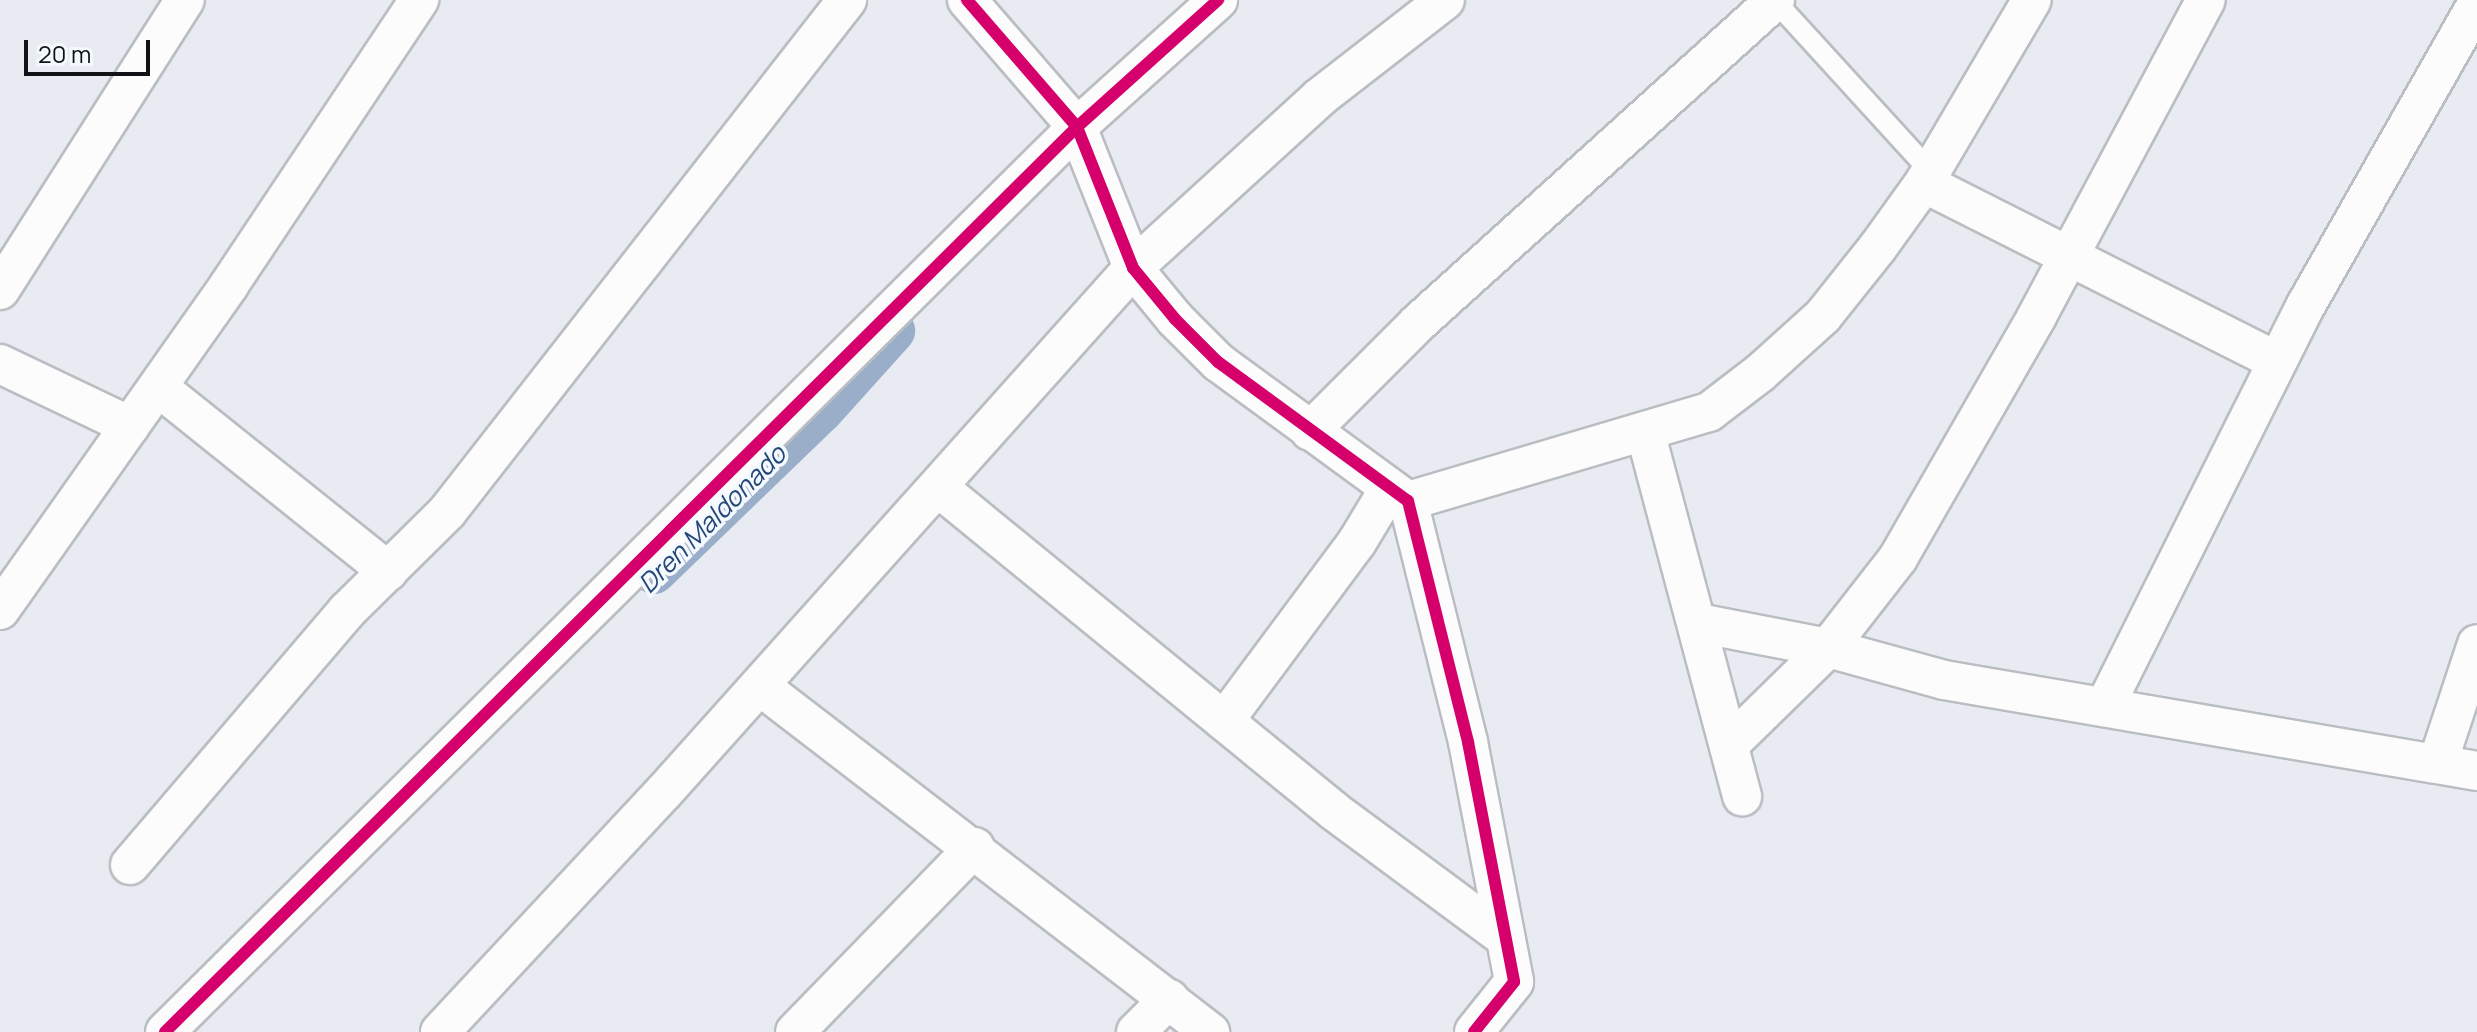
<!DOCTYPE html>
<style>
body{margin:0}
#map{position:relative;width:2477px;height:1032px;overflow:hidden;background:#e8ecf2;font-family:Manrope,sans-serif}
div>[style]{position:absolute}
.canal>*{height:44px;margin:-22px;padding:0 22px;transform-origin:22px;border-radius:22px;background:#9baec9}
.roads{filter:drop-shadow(2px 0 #babdc1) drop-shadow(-2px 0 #babdc1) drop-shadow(0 2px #babdc1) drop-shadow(0 -2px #babdc1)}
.service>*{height:20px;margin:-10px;padding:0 10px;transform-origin:10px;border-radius:10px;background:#fcfcfd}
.minor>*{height:38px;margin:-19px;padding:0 19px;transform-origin:19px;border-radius:19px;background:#fcfcfd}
.cycleway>*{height:12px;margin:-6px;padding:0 6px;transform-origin:6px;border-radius:6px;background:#d6006c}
span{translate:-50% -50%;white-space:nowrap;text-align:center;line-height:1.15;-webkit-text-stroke:7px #f4f9fe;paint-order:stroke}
.water-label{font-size:26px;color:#254777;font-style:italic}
.scale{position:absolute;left:24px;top:40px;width:126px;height:36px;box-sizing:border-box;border:4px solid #111316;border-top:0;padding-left:10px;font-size:24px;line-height:28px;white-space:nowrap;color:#111316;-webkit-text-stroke:6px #f4f9fe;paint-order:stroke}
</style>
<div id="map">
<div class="canal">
<i style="left:654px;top:572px;width:232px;rotate:-44deg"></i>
<i style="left:821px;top:411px;width:108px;rotate:-48deg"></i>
</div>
<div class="roads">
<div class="service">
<i style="left:1774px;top:0;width:231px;rotate:47.6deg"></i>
</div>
<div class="minor">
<i style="left:967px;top:0;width:168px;rotate:49.1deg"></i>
<i style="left:1077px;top:127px;width:152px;rotate:68.3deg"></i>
<i style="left:1133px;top:268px;width:66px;rotate:50.5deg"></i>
<i style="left:1175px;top:319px;width:61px;rotate:45deg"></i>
<i style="left:1218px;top:362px;width:235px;rotate:36.2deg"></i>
<i style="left:1408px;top:501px;width:248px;rotate:76deg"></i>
<i style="left:1468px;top:742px;width:244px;rotate:79.1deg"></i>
<i style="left:1514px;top:982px;width:64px;rotate:128.7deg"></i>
<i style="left:1924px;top:183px;width:395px;rotate:26.8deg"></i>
<i style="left:0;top:290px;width:344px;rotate:-57.5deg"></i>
<i style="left:0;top:364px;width:144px;rotate:25.5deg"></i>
<i style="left:158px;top:387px;width:295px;rotate:38.7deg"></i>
<i style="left:1310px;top:431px;width:153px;rotate:-45deg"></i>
<i style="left:1418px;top:323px;width:481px;rotate:-42.1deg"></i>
<i style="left:1646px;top:435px;width:374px;rotate:75.1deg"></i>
<i style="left:939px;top:488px;width:510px;rotate:39.27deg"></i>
<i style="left:1334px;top:811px;width:212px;rotate:36.5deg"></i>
<i style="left:1408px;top:501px;width:314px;rotate:-16.5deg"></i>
<i style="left:1709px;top:412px;width:64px;rotate:-37.4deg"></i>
<i style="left:1760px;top:373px;width:85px;rotate:-42.1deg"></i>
<i style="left:1823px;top:316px;width:88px;rotate:-51.4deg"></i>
<i style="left:1878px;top:247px;width:79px;rotate:-54.3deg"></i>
<i style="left:1924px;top:183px;width:212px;rotate:-59.5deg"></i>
<i style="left:0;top:610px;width:398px;rotate:-54.8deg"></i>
<i style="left:229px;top:285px;width:343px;rotate:-56.3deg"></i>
<i style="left:1698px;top:623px;width:132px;rotate:10.9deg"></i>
<i style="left:1828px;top:648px;width:120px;rotate:15.4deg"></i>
<i style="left:1944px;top:680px;width:541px;rotate:9.69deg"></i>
<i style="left:760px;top:686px;width:568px;rotate:37.56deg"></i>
<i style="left:2105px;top:706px;width:449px;rotate:-63.4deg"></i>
<i style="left:2306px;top:305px;width:346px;rotate:-60.4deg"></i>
<i style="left:1224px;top:721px;width:223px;rotate:-53.4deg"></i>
<i style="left:1357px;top:542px;width:62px;rotate:-58.9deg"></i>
<i style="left:1730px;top:744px;width:137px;rotate:-44.4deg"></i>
<i style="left:1828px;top:648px;width:114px;rotate:-52.1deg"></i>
<i style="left:1898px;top:558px;width:279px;rotate:-60.1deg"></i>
<i style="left:2037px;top:316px;width:358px;rotate:-61.9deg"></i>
<i style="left:2438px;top:762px;width:124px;rotate:-71.7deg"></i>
<i style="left:130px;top:865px;width:334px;rotate:-49.5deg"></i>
<i style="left:347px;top:611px;width:141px;rotate:-44.7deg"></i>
<i style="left:447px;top:512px;width:650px;rotate:-52deg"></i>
<i style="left:165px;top:1032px;width:1285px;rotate:-44.78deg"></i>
<i style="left:1077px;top:127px;width:190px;rotate:-42deg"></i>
<i style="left:440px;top:1032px;width:327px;rotate:-47deg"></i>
<i style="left:663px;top:793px;width:705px;rotate:-48.16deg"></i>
<i style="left:1133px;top:268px;width:253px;rotate:-42.4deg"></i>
<i style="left:1320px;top:97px;width:158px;rotate:-37.8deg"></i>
<i style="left:795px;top:1032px;width:258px;rotate:-45.8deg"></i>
<i style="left:1136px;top:1032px;width:47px;rotate:-45deg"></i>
</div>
</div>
<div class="cycleway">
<i style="left:967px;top:0;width:168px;rotate:49.1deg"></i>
<i style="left:1077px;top:127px;width:152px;rotate:68.3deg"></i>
<i style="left:1133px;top:268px;width:66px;rotate:50.5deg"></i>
<i style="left:1175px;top:319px;width:61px;rotate:45deg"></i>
<i style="left:1218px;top:362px;width:235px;rotate:36.2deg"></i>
<i style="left:1408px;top:501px;width:248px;rotate:76deg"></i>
<i style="left:1468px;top:742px;width:244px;rotate:79.1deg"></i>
<i style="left:1514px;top:982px;width:64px;rotate:128.7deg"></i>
<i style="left:165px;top:1032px;width:1285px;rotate:-44.78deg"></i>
<i style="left:1077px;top:127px;width:190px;rotate:-42deg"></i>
</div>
<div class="water-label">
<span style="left:712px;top:519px;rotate:-45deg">Dren Maldonado</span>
</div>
<div class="scale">20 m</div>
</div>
